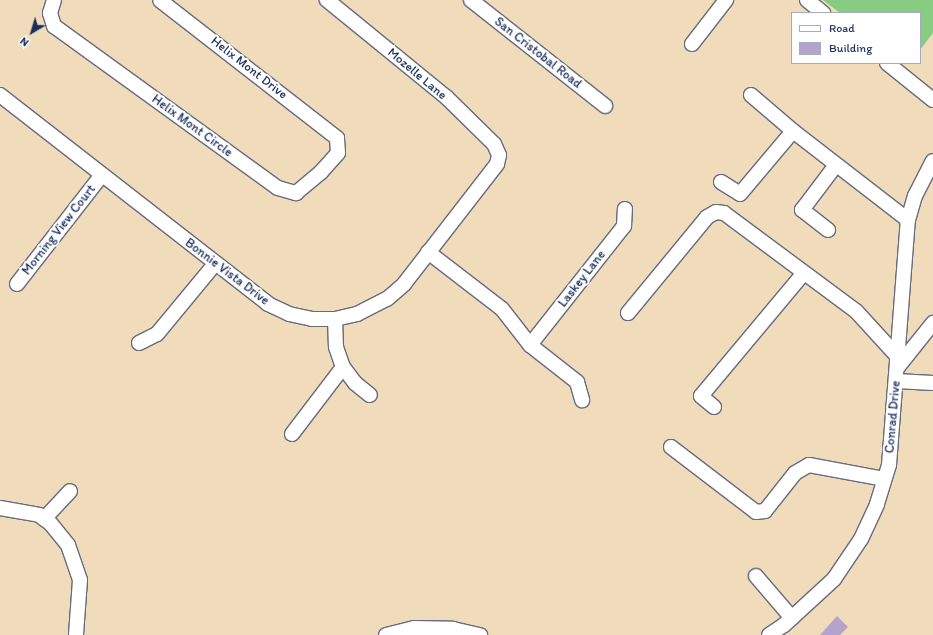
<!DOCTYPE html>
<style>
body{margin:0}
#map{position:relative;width:933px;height:635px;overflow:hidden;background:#f0dbba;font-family:Itim,sans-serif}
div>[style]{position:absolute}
.green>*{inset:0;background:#88cb83}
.building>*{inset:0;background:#b4a3cb}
.roads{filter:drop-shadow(1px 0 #666b7e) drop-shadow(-1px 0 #666b7e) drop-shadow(0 1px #666b7e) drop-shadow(0 -1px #666b7e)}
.minor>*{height:14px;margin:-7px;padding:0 7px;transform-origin:7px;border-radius:7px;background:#fff}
span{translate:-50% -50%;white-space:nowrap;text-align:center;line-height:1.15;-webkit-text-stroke:4px #fff;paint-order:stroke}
.street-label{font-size:13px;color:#1b2f5e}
.legend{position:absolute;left:791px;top:12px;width:130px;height:52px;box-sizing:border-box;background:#fff;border:1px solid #a4acbf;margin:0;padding:5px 7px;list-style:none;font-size:12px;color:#1b2f5e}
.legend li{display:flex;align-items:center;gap:8px;height:20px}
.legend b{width:20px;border:1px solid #a4acbf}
.north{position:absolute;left:12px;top:12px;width:40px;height:40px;-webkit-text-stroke:3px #fff;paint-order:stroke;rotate:218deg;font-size:11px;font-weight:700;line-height:16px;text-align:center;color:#1b2f5e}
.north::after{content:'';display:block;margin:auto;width:14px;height:18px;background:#1b2f5e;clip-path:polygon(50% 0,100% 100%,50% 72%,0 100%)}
</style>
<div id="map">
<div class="green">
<i style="clip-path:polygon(823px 0,933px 0,933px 33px,920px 50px,920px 13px,840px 13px)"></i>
</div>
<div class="building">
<i style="clip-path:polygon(837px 616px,848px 627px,840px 635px,820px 635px)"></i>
</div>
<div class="roads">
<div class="minor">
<i style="left:54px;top:0;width:14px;rotate:107deg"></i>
<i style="left:50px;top:13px;width:14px;rotate:73deg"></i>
<i style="left:54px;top:26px;width:276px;rotate:35.9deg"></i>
<i style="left:278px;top:188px;width:19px;rotate:16deg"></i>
<i style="left:296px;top:193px;width:33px;rotate:-40deg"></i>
<i style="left:321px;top:172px;width:25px;rotate:-48deg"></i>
<i style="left:338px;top:153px;width:15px;rotate:-94deg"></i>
<i style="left:337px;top:138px;width:224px;rotate:-142.1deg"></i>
<i style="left:471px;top:0;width:171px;rotate:38.3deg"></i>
<i style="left:807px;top:0;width:21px;rotate:39deg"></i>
<i style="left:692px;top:44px;width:56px;rotate:-52.3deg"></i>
<i style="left:887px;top:63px;width:59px;rotate:38.8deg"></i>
<i style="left:0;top:95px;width:340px;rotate:37.9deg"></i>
<i style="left:268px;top:304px;width:23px;rotate:25deg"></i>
<i style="left:289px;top:314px;width:24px;rotate:12deg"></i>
<i style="left:312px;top:319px;width:23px"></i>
<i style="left:335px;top:319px;width:23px;rotate:-13deg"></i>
<i style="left:357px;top:314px;width:34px;rotate:-27deg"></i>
<i style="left:387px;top:299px;width:23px;rotate:-41deg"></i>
<i style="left:404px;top:284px;width:152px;rotate:-52.2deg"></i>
<i style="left:497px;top:164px;width:9px;rotate:-77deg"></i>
<i style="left:499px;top:155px;width:12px;rotate:-114deg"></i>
<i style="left:494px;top:144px;width:67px;rotate:-135.6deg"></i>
<i style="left:446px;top:97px;width:154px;rotate:-140.8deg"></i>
<i style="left:751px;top:95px;width:55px;rotate:40.6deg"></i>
<i style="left:793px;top:131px;width:145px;rotate:37.7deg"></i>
<i style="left:721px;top:182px;width:22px;rotate:32deg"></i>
<i style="left:740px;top:194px;width:82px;rotate:-49.9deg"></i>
<i style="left:828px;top:230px;width:33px;rotate:-142deg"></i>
<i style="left:802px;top:210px;width:56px;rotate:-52.9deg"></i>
<i style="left:428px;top:252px;width:93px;rotate:37.6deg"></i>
<i style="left:502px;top:309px;width:46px;rotate:52.1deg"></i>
<i style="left:530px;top:345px;width:60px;rotate:38.2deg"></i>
<i style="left:577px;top:382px;width:19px;rotate:74deg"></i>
<i style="left:17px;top:284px;width:138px;rotate:-52.1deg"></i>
<i style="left:628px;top:313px;width:124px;rotate:-50.5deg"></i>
<i style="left:707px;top:217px;width:10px;rotate:-29deg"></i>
<i style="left:716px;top:212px;width:8px;rotate:7deg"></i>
<i style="left:724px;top:213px;width:164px;rotate:36.6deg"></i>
<i style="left:856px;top:311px;width:62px;rotate:47.6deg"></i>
<i style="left:335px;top:319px;width:28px;rotate:88deg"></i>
<i style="left:336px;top:347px;width:21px;rotate:71deg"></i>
<i style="left:343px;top:367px;width:20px;rotate:53deg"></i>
<i style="left:355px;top:383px;width:19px;rotate:39deg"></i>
<i style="left:139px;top:343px;width:20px;rotate:-27deg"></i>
<i style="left:157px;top:334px;width:91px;rotate:-50.4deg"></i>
<i style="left:530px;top:345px;width:152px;rotate:-51.7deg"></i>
<i style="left:624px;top:226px;width:17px;rotate:-87deg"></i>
<i style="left:897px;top:368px;width:58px;rotate:-51.3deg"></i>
<i style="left:896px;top:381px;width:37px;rotate:3deg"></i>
<i style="left:714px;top:407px;width:17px;rotate:-140deg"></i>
<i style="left:701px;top:396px;width:160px;rotate:-50.1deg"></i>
<i style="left:292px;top:434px;width:84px;rotate:-52.7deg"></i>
<i style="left:671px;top:447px;width:107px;rotate:37.4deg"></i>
<i style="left:756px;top:512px;width:9px;rotate:-6deg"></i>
<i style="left:765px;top:511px;width:48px;rotate:-51.7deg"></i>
<i style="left:795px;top:473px;width:16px;rotate:-30deg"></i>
<i style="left:809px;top:465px;width:76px;rotate:10.6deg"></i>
<i style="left:0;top:508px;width:40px;rotate:10deg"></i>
<i style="left:39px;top:515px;width:15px;rotate:37deg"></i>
<i style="left:51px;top:524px;width:27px;rotate:51deg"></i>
<i style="left:68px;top:545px;width:37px;rotate:71deg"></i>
<i style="left:80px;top:580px;width:55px;rotate:94.2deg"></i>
<i style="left:44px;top:519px;width:38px;rotate:-47deg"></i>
<i style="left:756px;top:576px;width:55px;rotate:49.4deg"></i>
<i style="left:386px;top:635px;width:29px;rotate:-14deg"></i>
<i style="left:414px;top:628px;width:39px;rotate:1deg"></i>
<i style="left:453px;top:629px;width:28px;rotate:13deg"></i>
<i style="left:769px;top:635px;width:18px;rotate:-34deg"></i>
<i style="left:784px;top:625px;width:68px;rotate:-42.6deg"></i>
<i style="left:834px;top:579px;width:48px;rotate:-56deg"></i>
<i style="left:861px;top:539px;width:38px;rotate:-65deg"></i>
<i style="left:877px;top:504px;width:41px;rotate:-72.9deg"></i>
<i style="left:889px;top:465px;width:246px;rotate:-85.6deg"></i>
<i style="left:908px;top:220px;width:25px;rotate:-74deg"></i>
<i style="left:915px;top:196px;width:39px;rotate:-63deg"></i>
</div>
</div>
<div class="street-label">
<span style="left:538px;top:53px;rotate:38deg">San Cristobal Road</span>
<span style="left:249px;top:68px;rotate:38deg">Helix Mont Drive</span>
<span style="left:417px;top:74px;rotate:40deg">Mozelle Lane</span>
<span style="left:192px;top:126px;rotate:36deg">Helix Mont Circle</span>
<span style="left:59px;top:230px;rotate:-52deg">Morning View Court</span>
<span style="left:227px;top:272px;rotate:37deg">Bonnie Vista Drive</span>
<span style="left:582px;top:279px;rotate:-52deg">Laskey Lane</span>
<span style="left:893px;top:417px;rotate:-85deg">Conrad Drive</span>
</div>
<ul class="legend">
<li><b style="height:5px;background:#fff"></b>Road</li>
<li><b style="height:11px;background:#b4a3cb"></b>Building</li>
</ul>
<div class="north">N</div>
</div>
